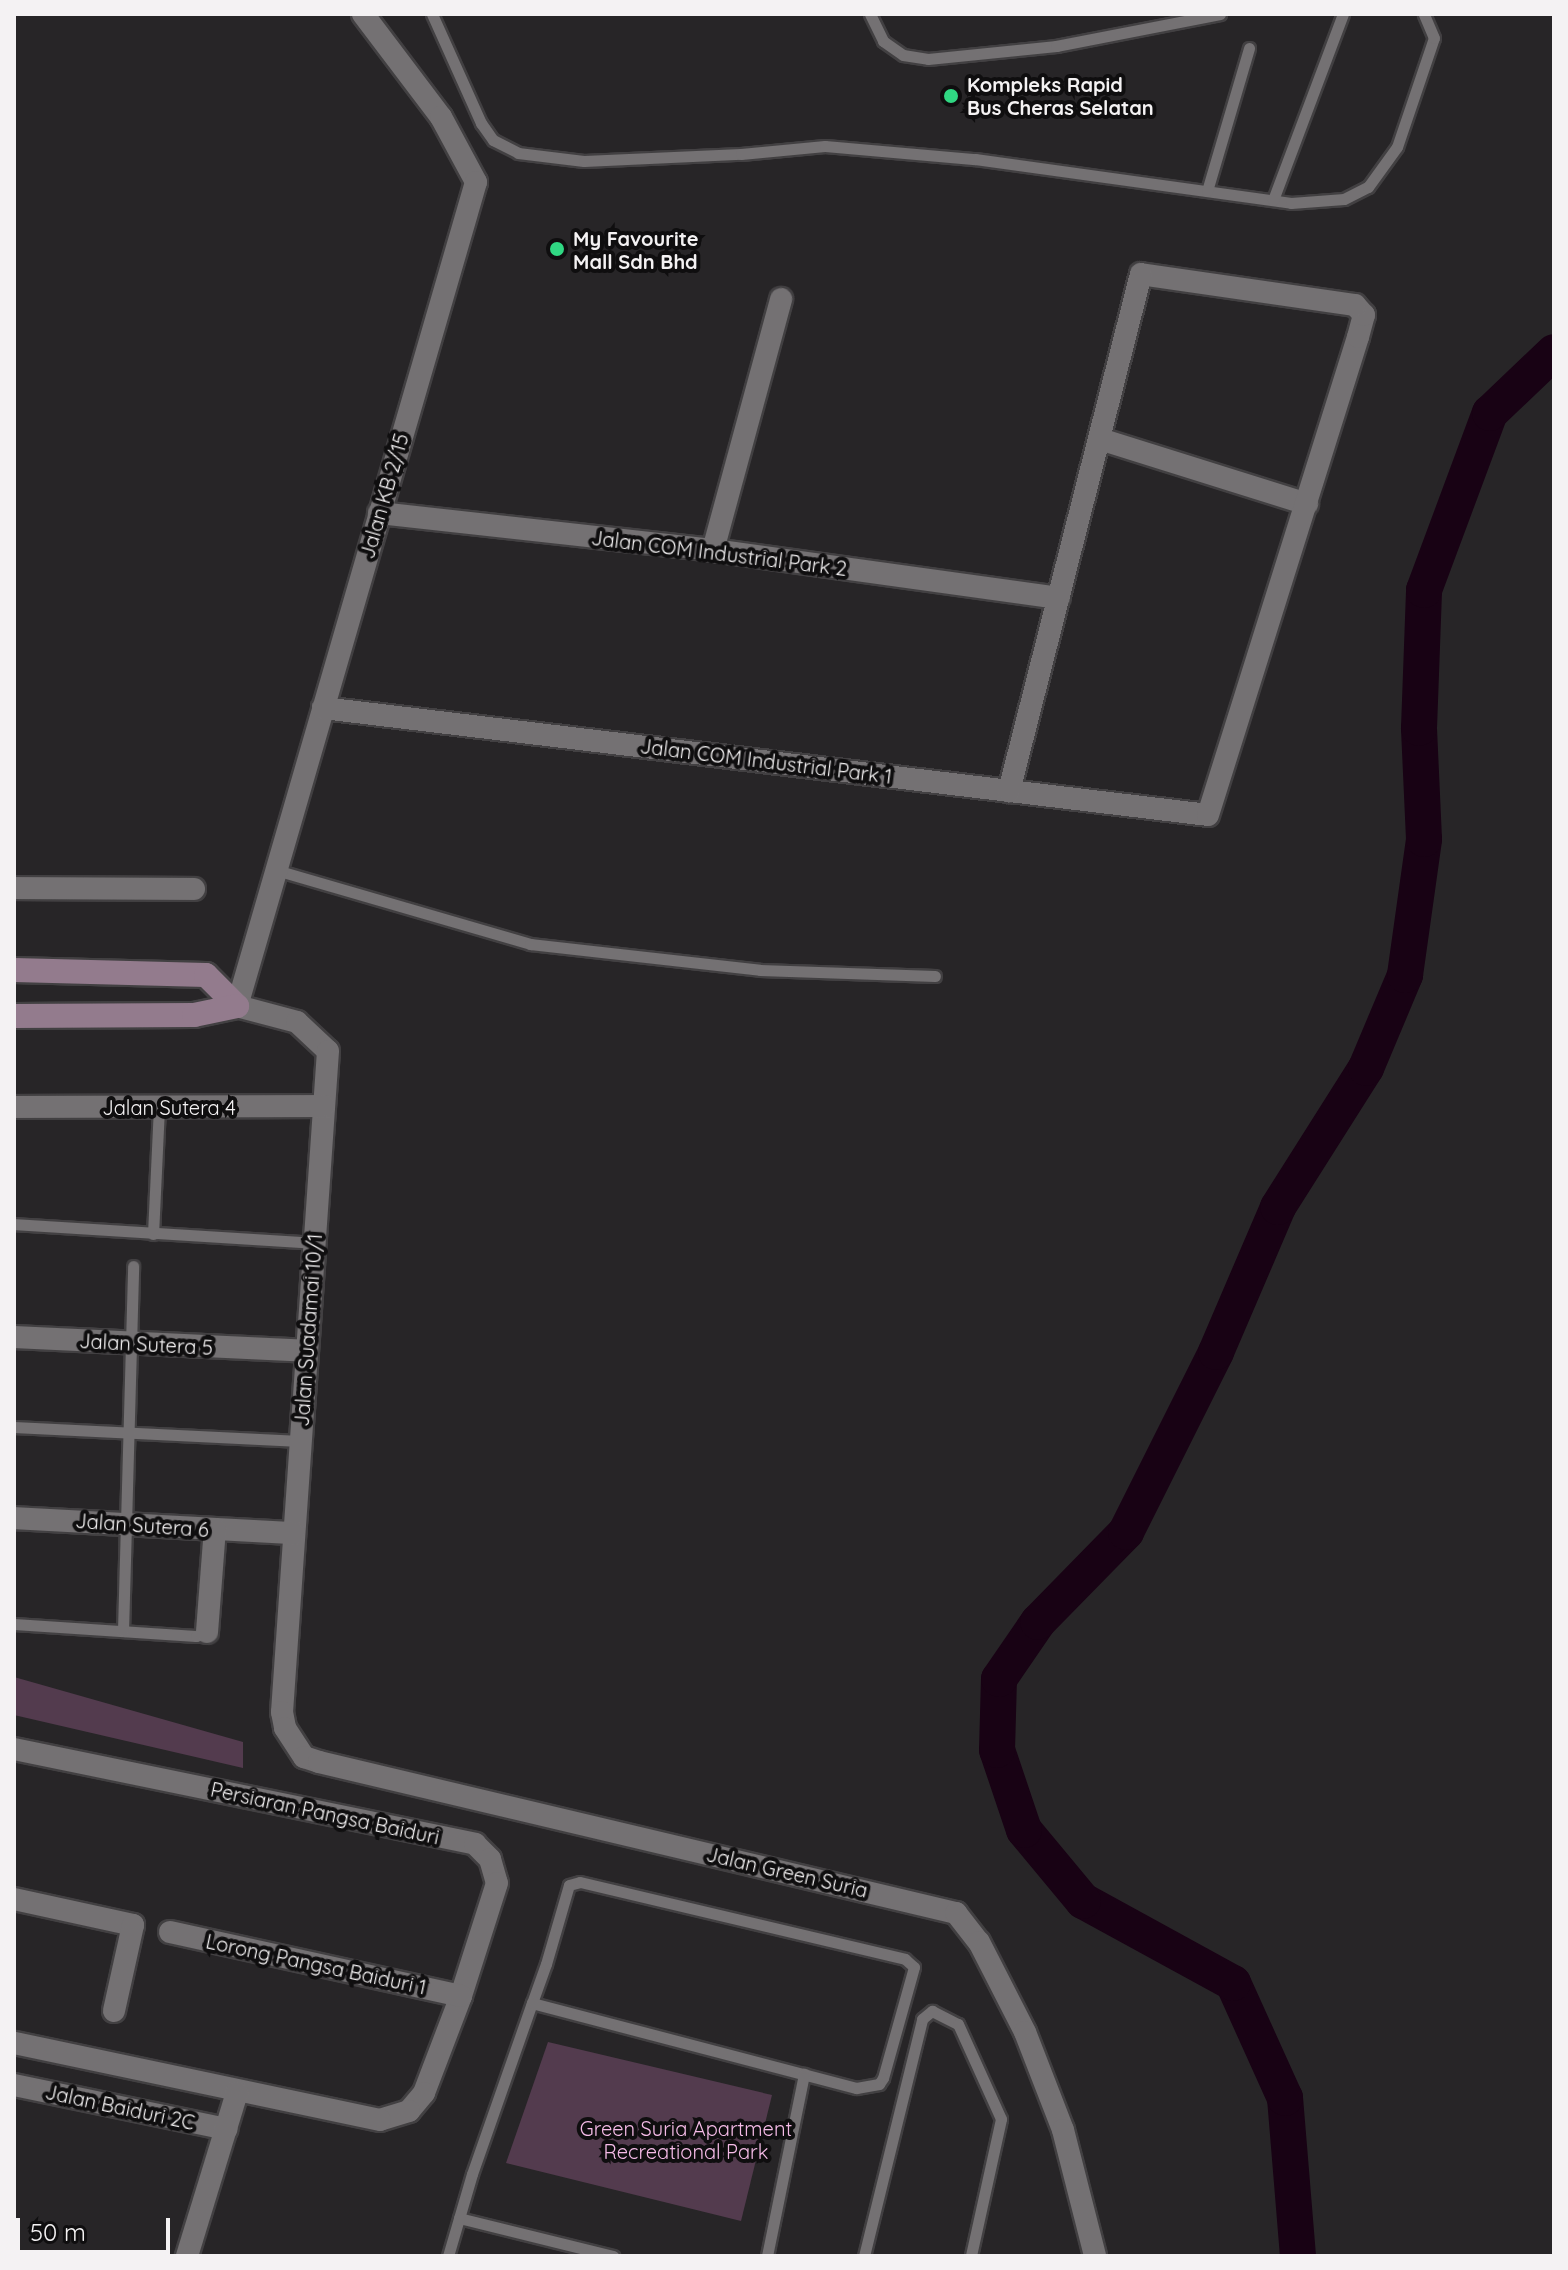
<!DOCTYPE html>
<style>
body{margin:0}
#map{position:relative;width:1568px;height:2270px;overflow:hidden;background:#272527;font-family:Quicksand,sans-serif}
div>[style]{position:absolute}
.green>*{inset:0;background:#533b4e}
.river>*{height:36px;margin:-18px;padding:0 18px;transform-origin:18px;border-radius:18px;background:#180214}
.roads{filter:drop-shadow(2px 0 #424042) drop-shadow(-2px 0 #424042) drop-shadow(0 2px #424042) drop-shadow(0 -2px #424042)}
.lane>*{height:11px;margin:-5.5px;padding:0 5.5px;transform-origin:5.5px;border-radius:5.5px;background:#747173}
.street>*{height:22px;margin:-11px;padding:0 11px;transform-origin:11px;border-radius:11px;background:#747173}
.secondary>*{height:24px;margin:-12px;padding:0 12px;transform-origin:12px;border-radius:12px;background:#937b8d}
.dots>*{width:22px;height:22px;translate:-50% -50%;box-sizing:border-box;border:4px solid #0f0e0f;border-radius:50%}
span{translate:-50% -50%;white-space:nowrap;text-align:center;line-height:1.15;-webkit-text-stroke:8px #0f0e0f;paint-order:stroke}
.poi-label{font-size:20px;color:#f4f2f3;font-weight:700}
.left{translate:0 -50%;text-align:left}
.street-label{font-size:20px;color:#f4f2f3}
.park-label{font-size:20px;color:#f5bbe7}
.frame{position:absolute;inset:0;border:16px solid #f4f2f3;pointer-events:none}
.scale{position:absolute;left:16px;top:2218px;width:154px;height:36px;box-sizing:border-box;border:4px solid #f4f2f3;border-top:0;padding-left:10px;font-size:24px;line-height:28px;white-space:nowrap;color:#f4f2f3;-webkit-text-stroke:6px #0f0e0f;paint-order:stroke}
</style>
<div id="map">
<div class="green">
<i style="clip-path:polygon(14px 1677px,243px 1742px,243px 1768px,14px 1715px)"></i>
<i style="clip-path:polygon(548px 2042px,772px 2095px,741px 2221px,506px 2163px)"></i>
</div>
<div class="river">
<i style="left:1298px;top:2256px;width:159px;rotate:-94.7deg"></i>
<i style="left:1285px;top:2098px;width:126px;rotate:-114.3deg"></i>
<i style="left:1233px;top:1983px;width:171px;rotate:-151.3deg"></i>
<i style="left:1083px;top:1901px;width:92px;rotate:-129.7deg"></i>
<i style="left:1024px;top:1830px;width:84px;rotate:-108.6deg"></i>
<i style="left:997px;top:1750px;width:71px;rotate:-88.4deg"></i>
<i style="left:999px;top:1679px;width:69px;rotate:-55.6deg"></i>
<i style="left:1038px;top:1622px;width:126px;rotate:-45.6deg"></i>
<i style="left:1126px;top:1532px;width:201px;rotate:-63.4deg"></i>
<i style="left:1216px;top:1352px;width:158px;rotate:-66.8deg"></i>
<i style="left:1278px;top:1207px;width:165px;rotate:-57.7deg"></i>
<i style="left:1366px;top:1068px;width:101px;rotate:-67.2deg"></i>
<i style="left:1405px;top:975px;width:137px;rotate:-82deg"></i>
<i style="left:1424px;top:839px;width:111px;rotate:-92.6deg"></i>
<i style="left:1419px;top:728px;width:138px;rotate:-87.9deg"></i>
<i style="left:1424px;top:590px;width:189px;rotate:-69.6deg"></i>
<i style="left:1490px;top:413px;width:88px;rotate:-43.6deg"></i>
</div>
<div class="roads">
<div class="lane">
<i style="left:432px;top:14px;width:120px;rotate:65.8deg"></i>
<i style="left:481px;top:123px;width:21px;rotate:55deg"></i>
<i style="left:493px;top:140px;width:28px;rotate:27deg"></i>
<i style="left:518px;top:153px;width:66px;rotate:6.9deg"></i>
<i style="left:584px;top:161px;width:157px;rotate:-2.6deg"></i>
<i style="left:741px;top:154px;width:84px;rotate:-5.4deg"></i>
<i style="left:825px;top:146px;width:151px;rotate:5deg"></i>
<i style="left:975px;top:159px;width:319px;rotate:7.9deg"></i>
<i style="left:1291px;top:203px;width:53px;rotate:-4.3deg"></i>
<i style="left:1344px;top:199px;width:27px;rotate:-27deg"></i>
<i style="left:1368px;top:187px;width:49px;rotate:-54.1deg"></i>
<i style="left:1397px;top:147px;width:115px;rotate:-71.3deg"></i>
<i style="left:1434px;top:38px;width:26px;rotate:-113deg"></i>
<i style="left:870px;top:14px;width:30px;rotate:64deg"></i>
<i style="left:883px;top:41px;width:24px;rotate:35deg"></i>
<i style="left:903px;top:55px;width:25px;rotate:9deg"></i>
<i style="left:928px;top:59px;width:129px;rotate:-5.8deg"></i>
<i style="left:1056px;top:46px;width:167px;rotate:-11deg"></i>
<i style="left:1207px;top:191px;width:149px;rotate:-73.6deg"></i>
<i style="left:1273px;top:200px;width:199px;rotate:-69.4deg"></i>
<i style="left:276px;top:870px;width:265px;rotate:16.2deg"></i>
<i style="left:530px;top:944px;width:231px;rotate:6.4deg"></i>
<i style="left:760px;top:970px;width:175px;rotate:2deg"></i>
<i style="left:14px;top:1224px;width:302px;rotate:3.6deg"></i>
<i style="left:153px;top:1234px;width:127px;rotate:-87.3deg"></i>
<i style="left:14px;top:1427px;width:286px;rotate:2.8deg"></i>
<i style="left:14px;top:1624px;width:182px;rotate:3.8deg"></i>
<i style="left:196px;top:1636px;width:12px;rotate:-20deg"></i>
<i style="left:123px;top:1631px;width:365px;rotate:-88.4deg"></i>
<i style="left:459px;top:2218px;width:159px;rotate:13.9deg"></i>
<i style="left:448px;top:2256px;width:85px;rotate:-73.7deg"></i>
<i style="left:472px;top:2174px;width:181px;rotate:-70.7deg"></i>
<i style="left:532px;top:2003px;width:41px;rotate:-70.3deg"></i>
<i style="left:546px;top:1964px;width:82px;rotate:-73.8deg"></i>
<i style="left:569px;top:1885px;width:11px;rotate:-15deg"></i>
<i style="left:580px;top:1882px;width:334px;rotate:13.3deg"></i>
<i style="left:905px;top:1959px;width:12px;rotate:42deg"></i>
<i style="left:914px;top:1967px;width:115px;rotate:105.6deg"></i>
<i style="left:883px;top:2078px;width:7px;rotate:124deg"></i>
<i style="left:879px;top:2084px;width:23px;rotate:170deg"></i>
<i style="left:856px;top:2088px;width:335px;rotate:-165.3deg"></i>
<i style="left:767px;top:2256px;width:186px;rotate:-78.5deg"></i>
<i style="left:864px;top:2256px;width:244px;rotate:-76.2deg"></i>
<i style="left:922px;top:2019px;width:13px;rotate:-39deg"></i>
<i style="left:932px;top:2011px;width:29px;rotate:27deg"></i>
<i style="left:958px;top:2024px;width:104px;rotate:65.6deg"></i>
<i style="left:1001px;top:2119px;width:140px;rotate:102.4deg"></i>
</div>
<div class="street">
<i style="left:363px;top:14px;width:129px;rotate:52.9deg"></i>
<i style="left:441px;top:117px;width:74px;rotate:61.7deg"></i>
<i style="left:476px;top:182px;width:858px;rotate:106.17deg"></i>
<i style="left:237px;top:1006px;width:62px;rotate:14.9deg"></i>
<i style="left:297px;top:1022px;width:42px;rotate:43.1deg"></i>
<i style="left:328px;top:1051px;width:663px;rotate:93.98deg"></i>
<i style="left:282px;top:1712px;width:16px;rotate:79deg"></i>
<i style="left:285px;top:1728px;width:35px;rotate:57deg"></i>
<i style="left:304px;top:1757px;width:16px;rotate:18deg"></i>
<i style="left:319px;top:1762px;width:655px;rotate:13.34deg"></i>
<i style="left:956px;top:1913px;width:37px;rotate:52deg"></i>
<i style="left:979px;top:1942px;width:101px;rotate:62.9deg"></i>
<i style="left:1025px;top:2032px;width:105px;rotate:68.8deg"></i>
<i style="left:1063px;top:2130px;width:130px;rotate:75.7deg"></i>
<i style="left:1100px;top:439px;width:217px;rotate:17.4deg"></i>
<i style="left:379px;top:513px;width:336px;rotate:6.3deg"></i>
<i style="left:713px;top:550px;width:349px;rotate:7.9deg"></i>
<i style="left:713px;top:550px;width:260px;rotate:-74.8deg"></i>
<i style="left:323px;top:708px;width:891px;rotate:6.89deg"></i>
<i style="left:1208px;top:815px;width:501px;rotate:-72.58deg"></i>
<i style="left:1358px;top:337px;width:23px;rotate:-75deg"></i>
<i style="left:1364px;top:315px;width:13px;rotate:-132deg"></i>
<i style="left:1355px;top:305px;width:216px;rotate:-171.8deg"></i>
<i style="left:1141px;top:274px;width:534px;rotate:104.32deg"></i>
<i style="left:14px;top:888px;width:180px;rotate:0.3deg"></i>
<i style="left:14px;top:1107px;width:310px;rotate:-0.2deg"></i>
<i style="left:14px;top:1337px;width:292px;rotate:2.7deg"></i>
<i style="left:14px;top:1518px;width:280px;rotate:3.1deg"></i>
<i style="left:207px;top:1632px;width:103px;rotate:-85.6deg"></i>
<i style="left:14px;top:1749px;width:471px;rotate:11.6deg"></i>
<i style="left:475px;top:1844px;width:21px;rotate:45deg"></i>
<i style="left:490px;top:1859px;width:25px;rotate:74deg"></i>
<i style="left:497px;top:1883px;width:119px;rotate:107.7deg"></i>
<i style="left:461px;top:1996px;width:104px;rotate:110.9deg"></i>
<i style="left:424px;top:2093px;width:23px;rotate:130deg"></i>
<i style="left:409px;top:2111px;width:30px;rotate:163deg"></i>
<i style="left:380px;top:2120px;width:374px;rotate:-168.1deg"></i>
<i style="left:14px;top:1899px;width:122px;rotate:12.3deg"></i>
<i style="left:133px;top:1925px;width:88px;rotate:102.5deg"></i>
<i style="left:170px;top:1932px;width:298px;rotate:12.4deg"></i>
<i style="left:14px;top:2085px;width:217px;rotate:11.7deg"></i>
<i style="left:187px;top:2256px;width:171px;rotate:-73deg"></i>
</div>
<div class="secondary">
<i style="left:14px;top:970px;width:192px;rotate:1.5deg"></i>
<i style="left:206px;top:975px;width:44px;rotate:45deg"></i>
<i style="left:14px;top:1016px;width:180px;rotate:-0.3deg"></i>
<i style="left:194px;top:1015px;width:44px;rotate:-11.8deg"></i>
</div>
</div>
<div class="dots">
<i style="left:951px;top:96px;background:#30d883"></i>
<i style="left:557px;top:249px;background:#30d883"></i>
</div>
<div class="poi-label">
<span class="left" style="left:967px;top:96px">Kompleks Rapid<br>Bus Cheras Selatan</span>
<span class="left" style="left:573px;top:250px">My Favourite<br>Mall Sdn Bhd</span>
</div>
<div class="street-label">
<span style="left:384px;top:496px;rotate:-74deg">Jalan KB 2/15</span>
<span style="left:719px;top:553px;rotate:7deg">Jalan COM Industrial Park 2</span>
<span style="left:766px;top:761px;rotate:7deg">Jalan COM Industrial Park 1</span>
<span style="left:169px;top:1107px">Jalan Sutera 4</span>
<span style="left:308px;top:1330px;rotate:-86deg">Jalan Suadamai 10/1</span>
<span style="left:146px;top:1344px;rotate:3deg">Jalan Sutera 5</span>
<span style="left:142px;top:1525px;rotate:4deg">Jalan Sutera 6</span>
<span style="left:325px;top:1813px;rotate:12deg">Persiaran Pangsa Baiduri</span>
<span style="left:787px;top:1872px;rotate:13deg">Jalan Green Suria</span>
<span style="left:316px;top:1964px;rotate:12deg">Lorong Pangsa Baiduri 1</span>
<span style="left:120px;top:2107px;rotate:12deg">Jalan Baiduri 2C</span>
</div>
<div class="park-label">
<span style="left:686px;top:2140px">Green Suria Apartment<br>Recreational Park</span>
</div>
<div class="frame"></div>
<div class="scale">50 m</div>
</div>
